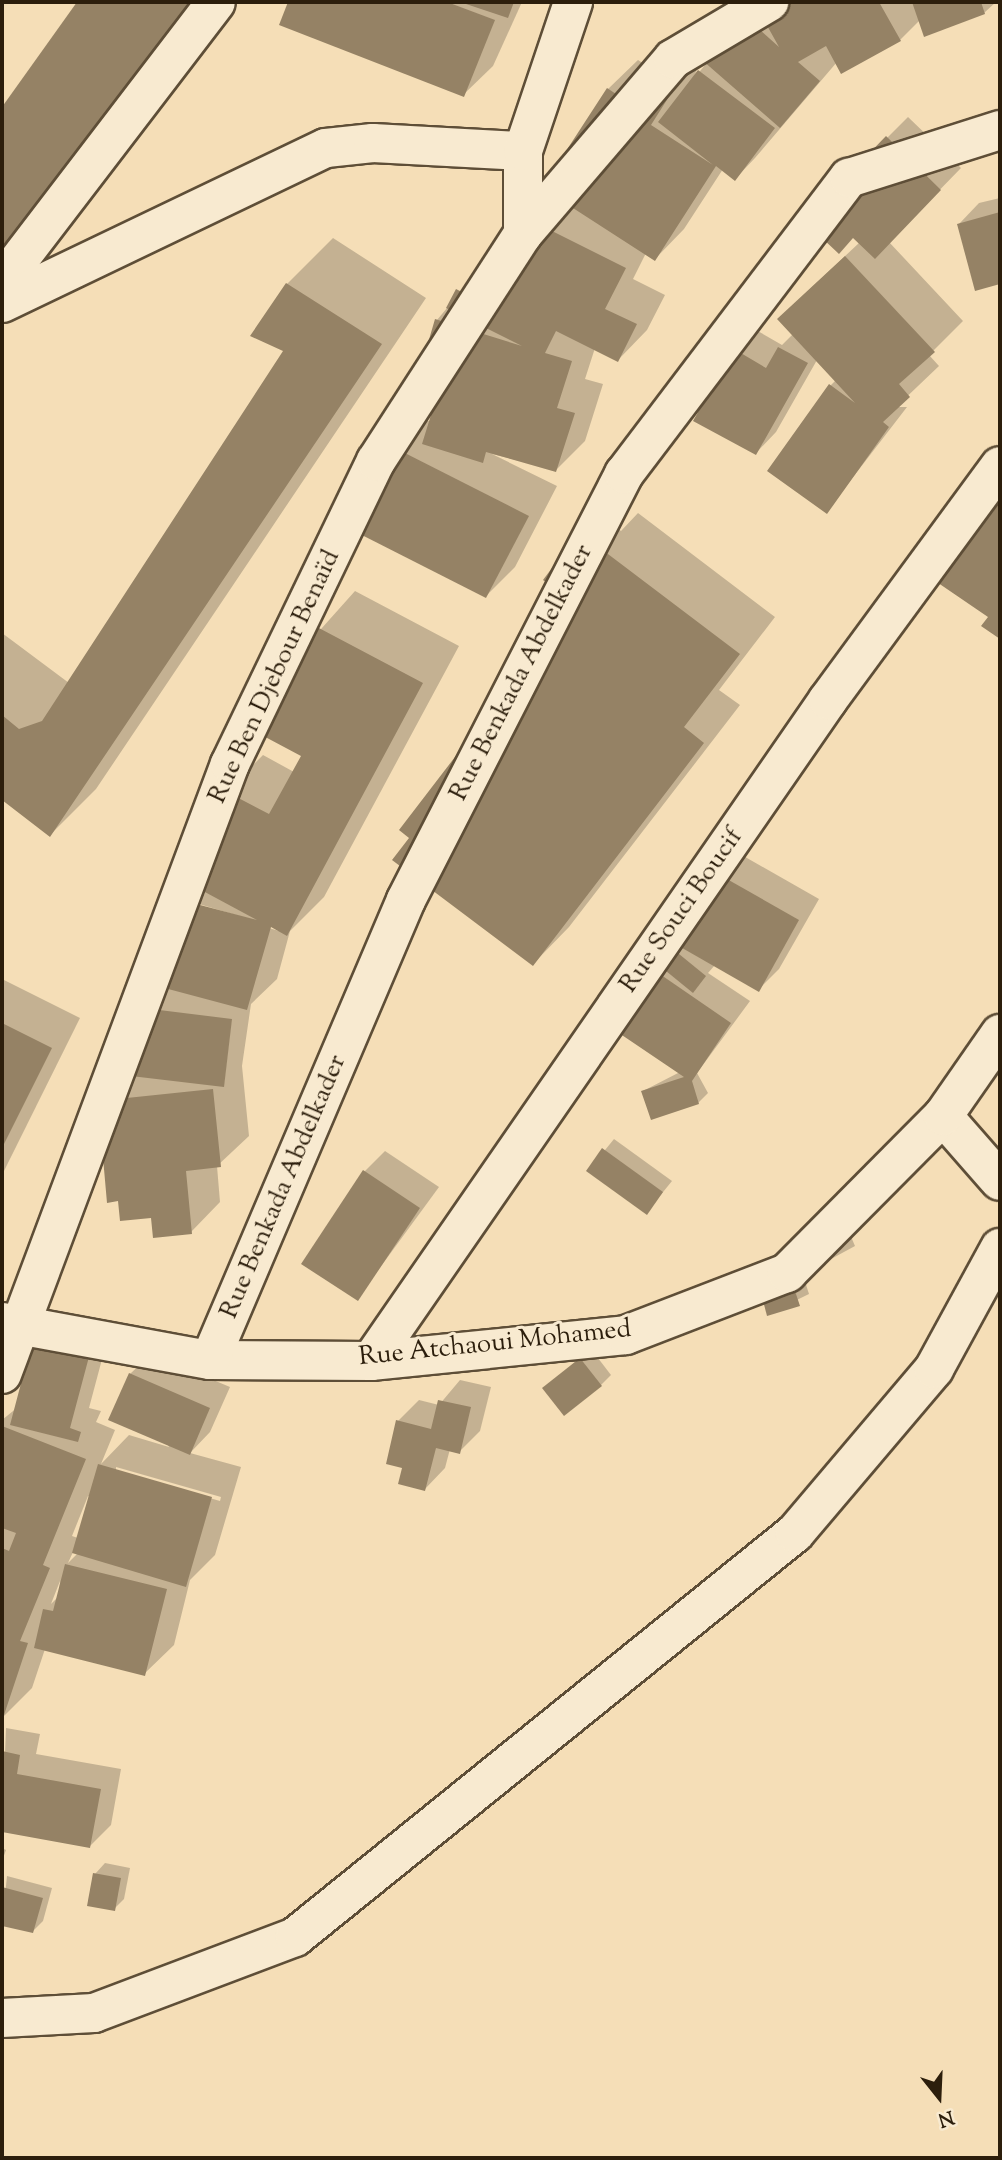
<!DOCTYPE html>
<meta charset="utf-8">
<style>
body{margin:0}
#map{position:relative;width:1002px;height:2160px;overflow:hidden;background:#f5deb7;font-family:"Sorts Mill Goudy",serif}
div>[style]{position:absolute}
.shadow>*{inset:0;background:#0003}
.building>*{inset:0;background:#958265}
.roads{filter:drop-shadow(2px 0 #5e4e37) drop-shadow(-2px 0 #5e4e37) drop-shadow(0 2px #5e4e37) drop-shadow(0 -2px #5e4e37)}
.street>*{height:38px;margin:-19px;padding:0 19px;transform-origin:19px;border-radius:19px;background:#f8ead0}
span{translate:-50% -50%;white-space:nowrap;text-align:center;line-height:1.15;-webkit-text-stroke:6px #f8ead0;paint-order:stroke}
.street-label{font-size:26px;color:#2c1e0c}
.frame{position:absolute;inset:0;border:4px solid #2c1e0c;pointer-events:none}
.north{position:absolute;left:904px;top:2062px;width:70px;height:70px;-webkit-text-stroke:5px #f8ead0;paint-order:stroke;rotate:162deg;font-size:19px;font-weight:700;line-height:28px;text-align:center;color:#2c1e0c}
.north::after{content:'';display:block;margin:auto;width:24px;height:32px;background:#2c1e0c;clip-path:polygon(50% 0,100% 100%,50% 72%,0 100%)}
</style>
<div id="map">
<div class="shadow">
<i style="clip-path:polygon(79px 2px,206px 2px,2px 286px,2px 110px)"></i>
<i style="clip-path:polygon(290px 2px,522px 2px,493px 66px,463px 95px,281px 24px)"></i>
<i style="clip-path:polygon(756px 2px,996px 2px,984px 13px,920px 20px,900px 40px,842px 71px,837px 62px,755px 158px,735px 179px,723px 169px,684px 229px,655px 259px,646px 253px,633px 279px,665px 295px,647px 330px,618px 360px,595px 348px,585px 379px,603px 384px,585px 441px,556px 470px,492px 454px,557px 486px,515px 567px,486px 596px,353px 529px,424px 419px,431px 422px,454px 349px,437px 320px,487px 260px,506px 270px,608px 89px,638px 60px,672px 82px,699px 65px,692px 81px)"></i>
<i style="clip-path:polygon(908px 117px,961px 168px,889px 242px,963px 321px,929px 355px,939px 366px,896px 407px,907px 407px,827px 511px,830px 386px,836px 380px,817px 360px,776px 432px,756px 453px,696px 420px,756px 330px,782px 345px,793px 334px,809px 290px,860px 242px,887px 138px)"></i>
<i style="clip-path:polygon(1000px 198px,1000px 282px,976px 288px,959px 224px,979px 203px)"></i>
<i style="clip-path:polygon(333px 238px,426px 298px,96px 789px,50px 835px,2px 798px,2px 633px,69px 683px,286px 350px,287px 284px)"></i>
<i style="clip-path:polygon(1000px 477px,1000px 637px,984px 626px,990px 617px,927px 574px)"></i>
<i style="clip-path:polygon(638px 513px,775px 617px,719px 690px,740px 705px,569px 927px,533px 964px,575px 603px,602px 517px,621px 531px)"></i>
<i style="clip-path:polygon(evenodd,355px 591px,459px 646px,324px 897px,290px 931px,277px 979px,251px 1004px,242px 1066px,249px 1136px,217px 1166px,220px 1202px,191px 1232px,119px 1200px,100px 1101px,226px 792px,263px 755px,294px 772px,303px 755px,313px 638px,355px 591px,182px 899px,280px 928px,279px 931px,182px 902px,182px 899px)"></i>
<i style="clip-path:polygon(733px 850px,819px 899px,779px 969px,759px 989px,715px 965px,708px 973px,750px 1001px,697px 1073px,708px 1093px,698px 1103px,643px 1091px,680px 1072px,613px 1026px)"></i>
<i style="clip-path:polygon(2px 979px,80px 1018px,2px 1175px)"></i>
<i style="clip-path:polygon(614px 1139px,672px 1181px,646px 1213px,588px 1171px)"></i>
<i style="clip-path:polygon(385px 1151px,439px 1187px,357px 1299px,364px 1172px)"></i>
<i style="clip-path:polygon(840px 1211px,855px 1246px,809px 1271px,794px 1236px)"></i>
<i style="clip-path:polygon(800px 1266px,809px 1294px,768px 1314px)"></i>
<i style="clip-path:polygon(evenodd,109px 1333px,89px 1408px,101px 1411px,96px 1422px,115px 1430px,101px 1464px,129px 1435px,169px 1447px,130px 1374px,151px 1354px,230px 1387px,210px 1432px,190px 1453px,241px 1467px,215px 1555px,190px 1580px,174px 1645px,144px 1674px,45px 1649px,32px 1688px,3px 1717px,2px 1420px,109px 1333px,116px 1467px,221px 1497px,220px 1501px,116px 1471px,116px 1467px,109px 1333px,88px 1496px,90px 1497px,78px 1538px,72px 1536px,88px 1496px,109px 1333px,73px 1552px,78px 1553px,68px 1563px,73px 1552px,109px 1333px,60px 1581px,59px 1596px,51px 1604px,60px 1581px)"></i>
<i style="clip-path:polygon(591px 1349px,611px 1375px,601px 1385px,544px 1388px)"></i>
<i style="clip-path:polygon(460px 1380px,491px 1387px,480px 1431px,459px 1452px,450px 1449px,445px 1468px,425px 1489px,404px 1466px,398px 1421px,419px 1400px,439px 1405px)"></i>
<i style="clip-path:polygon(6px 1728px,40px 1734px,36px 1754px,121px 1769px,111px 1825px,90px 1846px,2px 1830px)"></i>
<i style="clip-path:polygon(2px 1848px,6px 1850px,2px 1861px)"></i>
<i style="clip-path:polygon(105px 1863px,130px 1868px,124px 1899px,114px 1909px,95px 1874px)"></i>
<i style="clip-path:polygon(7px 1876px,52px 1888px,43px 1921px,33px 1931px,2px 1924px)"></i>
</div>
<div class="building">
<i style="clip-path:polygon(77px 2px,195px 2px,2px 271px,2px 107px)"></i>
<i style="clip-path:polygon(288px 2px,447px 2px,495px 20px,464px 97px,279px 25px)"></i>
<i style="clip-path:polygon(460px 2px,514px 2px,508px 18px)"></i>
<i style="clip-path:polygon(754px 2px,879px 2px,901px 41px,841px 74px,826px 46px,798px 62px,820px 81px,780px 128px,702px 60px,742px 14px,779px 47px)"></i>
<i style="clip-path:polygon(912px 2px,981px 2px,985px 14px,924px 37px)"></i>
<i style="clip-path:polygon(698px 70px,775px 128px,735px 181px,716px 166px,655px 261px,542px 188px,607px 88px,646px 114px,662px 90px,670px 95px,651px 125px,713px 165px,658px 122px)"></i>
<i style="clip-path:polygon(886px 136px,941px 190px,875px 259px,853px 238px,839px 254px,804px 221px)"></i>
<i style="clip-path:polygon(1000px 212px,1000px 284px,975px 291px,957px 224px)"></i>
<i style="clip-path:polygon(530px 220px,626px 268px,605px 309px,637px 324px,618px 362px,556px 331px,545px 353px,572px 361px,557px 408px,575px 413px,556px 472px,486px 452px,483px 463px,422px 444px,451px 350px,428px 343px,435px 319px,522px 346px,446px 308px,456px 289px,487px 305px)"></i>
<i style="clip-path:polygon(845px 256px,935px 352px,899px 384px,910px 397px,883px 422px,889px 427px,827px 514px,767px 471px,829px 384px,855px 403px,777px 319px)"></i>
<i style="clip-path:polygon(286px 283px,382px 344px,50px 837px,2px 800px,2px 715px,19px 729px,42px 721px,283px 351px,250px 336px)"></i>
<i style="clip-path:polygon(778px 347px,808px 363px,756px 455px,693px 421px,734px 349px,766px 368px)"></i>
<i style="clip-path:polygon(393px 447px,529px 516px,486px 598px,350px 529px)"></i>
<i style="clip-path:polygon(984px 491px,1000px 502px,1000px 639px,981px 626px,988px 617px,925px 574px)"></i>
<i style="clip-path:polygon(600px 548px,740px 654px,684px 727px,704px 743px,533px 966px,392px 860px,409px 838px,399px 830px,573px 603px,543px 580px,564px 552px)"></i>
<i style="clip-path:polygon(317px 627px,423px 683px,287px 936px,271px 927px,247px 1010px,142px 982px,162px 895px,257px 920px,177px 877px,225px 791px,269px 814px,301px 756px,241px 724px)"></i>
<i style="clip-path:polygon(711px 870px,799px 920px,759px 992px,670px 941px)"></i>
<i style="clip-path:polygon(668px 945px,706px 976px,693px 993px,655px 962px)"></i>
<i style="clip-path:polygon(651px 968px,731px 1023px,692px 1081px,699px 1104px,651px 1120px,641px 1091px,684px 1077px,610px 1027px)"></i>
<i style="clip-path:polygon(143px 1008px,232px 1019px,224px 1087px,114px 1074px)"></i>
<i style="clip-path:polygon(2px 1023px,52px 1048px,2px 1148px)"></i>
<i style="clip-path:polygon(213px 1089px,221px 1167px,186px 1171px,192px 1234px,153px 1238px,151px 1218px,120px 1221px,118px 1201px,107px 1203px,98px 1101px)"></i>
<i style="clip-path:polygon(602px 1148px,663px 1192px,647px 1215px,586px 1171px)"></i>
<i style="clip-path:polygon(363px 1170px,420px 1208px,358px 1301px,301px 1264px)"></i>
<i style="clip-path:polygon(790px 1276px,800px 1306px,767px 1316px,759px 1285px)"></i>
<i style="clip-path:polygon(33px 1338px,90px 1353px,70px 1428px,81px 1432px,78px 1442px,10px 1425px)"></i>
<i style="clip-path:polygon(580px 1358px,602px 1386px,564px 1416px,542px 1388px)"></i>
<i style="clip-path:polygon(129px 1373px,210px 1408px,190px 1455px,108px 1420px)"></i>
<i style="clip-path:polygon(438px 1400px,471px 1407px,460px 1454px,436px 1448px,425px 1491px,398px 1484px,402px 1468px,386px 1464px,396px 1420px,431px 1429px)"></i>
<i style="clip-path:polygon(2px 1426px,86px 1459px,43px 1565px,50px 1568px,20px 1641px,28px 1643px,2px 1721px,2px 1548px,9px 1551px,16px 1533px,2px 1528px)"></i>
<i style="clip-path:polygon(98px 1464px,212px 1497px,186px 1587px,72px 1553px)"></i>
<i style="clip-path:polygon(65px 1564px,167px 1589px,145px 1676px,34px 1648px,43px 1609px,53px 1611px)"></i>
<i style="clip-path:polygon(2px 1751px,20px 1755px,17px 1774px,101px 1789px,90px 1848px,2px 1832px)"></i>
<i style="clip-path:polygon(93px 1873px,121px 1878px,115px 1911px,87px 1906px)"></i>
<i style="clip-path:polygon(2px 1887px,43px 1898px,33px 1933px,2px 1926px)"></i>
</div>
<div class="roads">
<div class="street">
<i style="left:523px;top:234px;width:230px;rotate:-49.4deg"></i>
<i style="left:673px;top:59px;width:112px;rotate:-30.7deg"></i>
<i style="left:2px;top:282px;width:352px;rotate:-52.6deg"></i>
<i style="left:2px;top:303px;width:359px;rotate:-25.6deg"></i>
<i style="left:326px;top:148px;width:47px;rotate:-6.1deg"></i>
<i style="left:373px;top:143px;width:150px;rotate:3.1deg"></i>
<i style="left:943px;top:1116px;width:86px;rotate:48.8deg"></i>
<i style="left:2px;top:1322px;width:211px;rotate:10.4deg"></i>
<i style="left:210px;top:1360px;width:161px;rotate:0.4deg"></i>
<i style="left:371px;top:1361px;width:256px;rotate:-5.8deg"></i>
<i style="left:626px;top:1335px;width:173px;rotate:-21.1deg"></i>
<i style="left:787px;top:1273px;width:221px;rotate:-45.2deg"></i>
<i style="left:943px;top:1116px;width:100px;rotate:-55.2deg"></i>
<i style="left:210px;top:1360px;width:500px;rotate:-66.92deg"></i>
<i style="left:406px;top:900px;width:479px;rotate:-62.9deg"></i>
<i style="left:624px;top:474px;width:372px;rotate:-52.8deg"></i>
<i style="left:849px;top:178px;width:158px;rotate:-17.6deg"></i>
<i style="left:371px;top:1361px;width:804px;rotate:-55.34deg"></i>
<i style="left:828px;top:700px;width:290px;rotate:-53.7deg"></i>
<i style="left:2px;top:1374px;width:651px;rotate:-69.51deg"></i>
<i style="left:230px;top:764px;width:336px;rotate:-64.3deg"></i>
<i style="left:376px;top:461px;width:270px;rotate:-57.1deg"></i>
<i style="left:523px;top:234px;width:83px;rotate:-90deg"></i>
<i style="left:523px;top:151px;width:157px;rotate:-71.4deg"></i>
<i style="left:2px;top:2018px;width:92px;rotate:-3.1deg"></i>
<i style="left:94px;top:2013px;width:215px;rotate:-20.7deg"></i>
<i style="left:295px;top:1937px;width:643px;rotate:-38.94deg"></i>
<i style="left:795px;top:1533px;width:215px;rotate:-49.7deg"></i>
<i style="left:934px;top:1369px;width:138px;rotate:-61.4deg"></i>
</div>
</div>
<div class="street-label">
<span style="left:522px;top:673px;rotate:-63deg">Rue Benkada Abdelkader</span>
<span style="left:275px;top:677px;rotate:-65deg">Rue Ben Djebour Benaïd</span>
<span style="left:682px;top:911px;rotate:-55deg">Rue Souci Boucif</span>
<span style="left:284px;top:1187px;rotate:-67deg">Rue Benkada Abdelkader</span>
<span style="left:495px;top:1344px;rotate:-6deg">Rue Atchaoui Mohamed</span>
</div>
<div class="frame"></div>
<div class="north">N</div>
</div>
